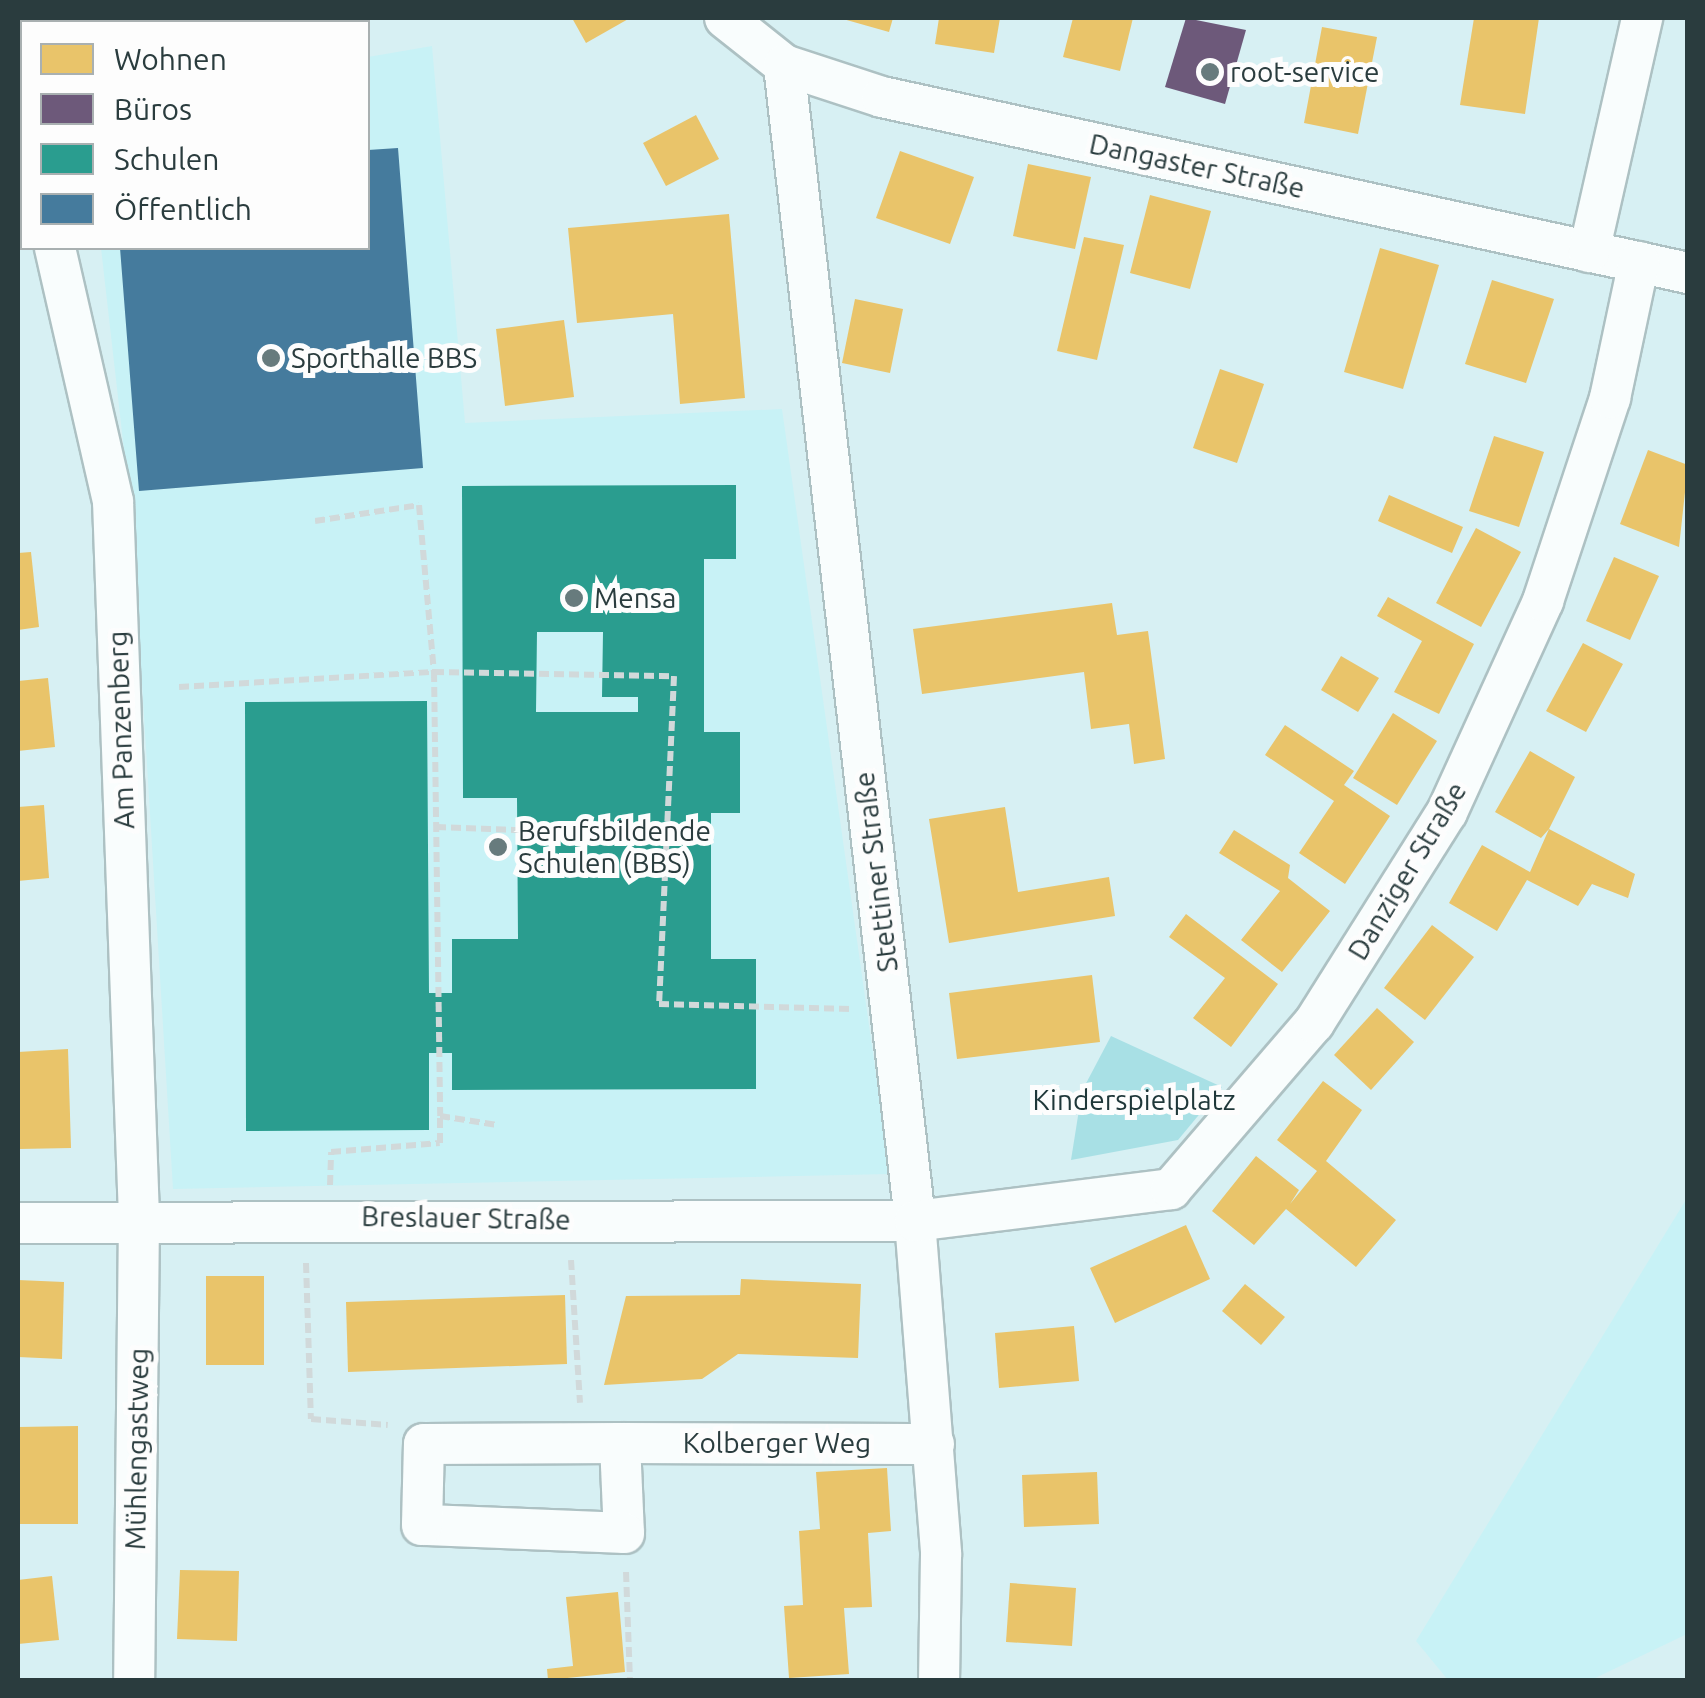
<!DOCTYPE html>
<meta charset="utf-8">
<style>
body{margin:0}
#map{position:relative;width:1705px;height:1698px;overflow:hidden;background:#d7f0f3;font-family:Ubuntu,sans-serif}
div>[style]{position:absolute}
.built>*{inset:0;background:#c8f2f6}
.green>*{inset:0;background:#a8e0e5}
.homes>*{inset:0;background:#e9c46a}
.offices>*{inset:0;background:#6d597a}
.schools>*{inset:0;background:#2a9d8f}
.public>*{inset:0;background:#457b9d}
.path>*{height:6px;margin-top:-3px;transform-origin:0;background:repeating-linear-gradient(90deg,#d1d9da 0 10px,transparent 0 15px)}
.roads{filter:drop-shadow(2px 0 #adc1c3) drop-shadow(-2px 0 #adc1c3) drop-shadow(0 2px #adc1c3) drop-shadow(0 -2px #adc1c3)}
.service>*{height:20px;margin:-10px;padding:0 10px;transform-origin:10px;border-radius:10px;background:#f9fdfd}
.minor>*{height:40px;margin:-20px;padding:0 20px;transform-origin:20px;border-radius:20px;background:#f9fdfd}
.dots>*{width:28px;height:28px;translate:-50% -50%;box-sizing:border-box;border:5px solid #fdfdfd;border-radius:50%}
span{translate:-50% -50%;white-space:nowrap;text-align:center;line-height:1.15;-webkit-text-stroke:10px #fdfdfd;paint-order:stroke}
.poi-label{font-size:28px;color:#2a3c3e}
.left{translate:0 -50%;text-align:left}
.street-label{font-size:28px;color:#2a3c3e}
.park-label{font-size:28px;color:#1f3739}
.frame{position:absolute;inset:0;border:20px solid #2a3c3e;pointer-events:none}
.legend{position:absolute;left:20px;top:20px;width:350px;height:230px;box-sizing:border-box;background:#fdfdfd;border:2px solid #a9b0b1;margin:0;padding:12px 18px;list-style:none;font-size:30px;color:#2a3c3e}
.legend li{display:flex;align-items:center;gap:20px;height:50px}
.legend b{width:50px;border:2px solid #a9b0b1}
</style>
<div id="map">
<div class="built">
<i style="clip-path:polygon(432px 46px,465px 423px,782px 409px,890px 1174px,173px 1189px,132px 520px,101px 248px,368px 248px,368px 57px)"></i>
<i style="clip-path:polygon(1687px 1198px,1687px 1634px,1591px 1680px,1448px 1680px,1416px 1641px)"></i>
</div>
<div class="green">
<i style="clip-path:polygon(1111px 1036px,1222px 1087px,1178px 1140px,1071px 1160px,1082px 1091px)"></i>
</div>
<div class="homes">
<i style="clip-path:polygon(572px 18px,630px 18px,586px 43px)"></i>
<i style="clip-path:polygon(939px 18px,1000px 18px,994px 53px,935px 44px)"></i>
<i style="clip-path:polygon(1073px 18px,1133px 18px,1120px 71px,1063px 57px)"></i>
<i style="clip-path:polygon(1474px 18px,1539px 18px,1525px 114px,1460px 105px)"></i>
<i style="clip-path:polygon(843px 19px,843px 18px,893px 18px,889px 32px)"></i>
<i style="clip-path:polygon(1322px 27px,1377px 37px,1358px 134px,1304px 123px)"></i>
<i style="clip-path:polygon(696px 115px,719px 159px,666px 186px,643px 143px)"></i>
<i style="clip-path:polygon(900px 151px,974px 177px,950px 244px,876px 218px)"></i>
<i style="clip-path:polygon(1028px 164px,1091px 177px,1075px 249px,1013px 236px)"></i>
<i style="clip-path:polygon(1150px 195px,1211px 211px,1190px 289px,1130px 273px)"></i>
<i style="clip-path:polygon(729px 214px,745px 398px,680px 404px,673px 314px,577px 323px,568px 228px)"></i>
<i style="clip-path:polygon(1084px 237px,1124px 245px,1097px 360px,1057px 351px)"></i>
<i style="clip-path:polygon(1380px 248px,1439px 265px,1403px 389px,1344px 372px)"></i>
<i style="clip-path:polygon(1492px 280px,1554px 299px,1526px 383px,1465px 364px)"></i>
<i style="clip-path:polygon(855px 299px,903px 309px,890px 373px,842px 363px)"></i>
<i style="clip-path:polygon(564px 320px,574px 397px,505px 406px,496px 329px)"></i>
<i style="clip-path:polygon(1220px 369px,1264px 384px,1237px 463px,1193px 448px)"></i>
<i style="clip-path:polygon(1494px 436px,1544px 452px,1519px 527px,1469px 511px)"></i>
<i style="clip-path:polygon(1648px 450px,1688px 465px,1679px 547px,1620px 524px)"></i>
<i style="clip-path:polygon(1389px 495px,1463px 527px,1452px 553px,1378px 521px)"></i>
<i style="clip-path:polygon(1476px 528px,1521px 552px,1481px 627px,1436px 603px)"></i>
<i style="clip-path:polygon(31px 552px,39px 627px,18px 630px,18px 553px)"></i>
<i style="clip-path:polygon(1614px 557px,1659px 576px,1630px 640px,1586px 621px)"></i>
<i style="clip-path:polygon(1388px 597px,1474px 644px,1439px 714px,1394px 692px,1422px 641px,1377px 616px)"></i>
<i style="clip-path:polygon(1112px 603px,1117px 635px,1148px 631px,1165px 759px,1134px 764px,1129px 724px,1091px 729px,1084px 672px,922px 694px,913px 629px)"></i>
<i style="clip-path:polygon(1583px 643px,1623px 664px,1586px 732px,1546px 711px)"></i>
<i style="clip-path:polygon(1341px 656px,1379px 678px,1358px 712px,1321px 690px)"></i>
<i style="clip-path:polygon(48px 678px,55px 747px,18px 751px,18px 681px)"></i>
<i style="clip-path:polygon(1393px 713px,1437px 741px,1397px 805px,1353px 778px)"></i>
<i style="clip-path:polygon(1285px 725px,1354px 771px,1344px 785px,1390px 816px,1345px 884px,1299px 853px,1334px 801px,1265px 755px)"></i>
<i style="clip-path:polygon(1530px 751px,1575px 777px,1549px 829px,1635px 874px,1628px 898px,1592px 884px,1578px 906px,1527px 880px,1497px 931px,1449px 903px,1482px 845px,1530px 872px,1549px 829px,1541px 838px,1495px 812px)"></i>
<i style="clip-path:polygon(44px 805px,49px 878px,18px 881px,18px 807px)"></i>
<i style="clip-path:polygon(1005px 807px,1018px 892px,1109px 877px,1115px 916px,949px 943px,929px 819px)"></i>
<i style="clip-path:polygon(1234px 830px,1290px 865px,1288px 878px,1330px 911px,1282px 972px,1241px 940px,1280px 891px,1219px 853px)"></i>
<i style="clip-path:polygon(1186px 914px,1278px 984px,1231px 1047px,1193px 1018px,1225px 978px,1169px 937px)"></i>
<i style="clip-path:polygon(1432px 925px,1474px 957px,1425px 1020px,1384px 988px)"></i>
<i style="clip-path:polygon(1092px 975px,1100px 1042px,957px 1059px,949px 993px)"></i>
<i style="clip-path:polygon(1377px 1008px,1414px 1042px,1371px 1090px,1334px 1055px)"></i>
<i style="clip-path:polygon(68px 1049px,71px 1148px,19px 1149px,18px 1052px)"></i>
<i style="clip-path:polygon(1323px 1081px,1362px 1110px,1326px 1161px,1396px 1220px,1356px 1267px,1286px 1209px,1254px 1245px,1212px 1211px,1256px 1156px,1299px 1190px,1290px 1204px,1317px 1171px,1277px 1140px)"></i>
<i style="clip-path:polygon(1186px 1225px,1210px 1279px,1115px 1323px,1090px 1268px)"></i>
<i style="clip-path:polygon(206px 1276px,264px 1276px,264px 1365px,206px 1365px)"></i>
<i style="clip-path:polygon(741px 1279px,861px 1284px,858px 1358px,738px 1354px,702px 1379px,604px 1385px,626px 1296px,740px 1295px)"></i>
<i style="clip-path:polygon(18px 1280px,64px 1282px,62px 1359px,18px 1357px)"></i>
<i style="clip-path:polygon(1245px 1284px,1285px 1317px,1261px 1345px,1222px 1311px)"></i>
<i style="clip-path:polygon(565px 1295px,567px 1364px,348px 1372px,346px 1302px)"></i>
<i style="clip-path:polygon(1074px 1326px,1079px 1381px,999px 1388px,995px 1333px)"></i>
<i style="clip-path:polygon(78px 1426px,78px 1524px,18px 1524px,18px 1427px)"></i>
<i style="clip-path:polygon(887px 1468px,891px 1531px,868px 1533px,872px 1607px,844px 1608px,849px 1674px,789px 1678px,784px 1606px,803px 1605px,799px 1531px,820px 1529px,816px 1472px)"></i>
<i style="clip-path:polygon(1097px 1472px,1099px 1524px,1024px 1527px,1022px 1475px)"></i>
<i style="clip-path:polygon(180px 1570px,239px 1571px,237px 1641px,177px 1639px)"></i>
<i style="clip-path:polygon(52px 1576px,59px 1640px,18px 1644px,18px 1580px)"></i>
<i style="clip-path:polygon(1010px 1583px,1076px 1588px,1072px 1646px,1006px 1642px)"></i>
<i style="clip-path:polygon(618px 1592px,625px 1672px,548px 1680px,547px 1669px,573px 1666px,566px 1597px)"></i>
</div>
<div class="offices">
<i style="clip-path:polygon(1186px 18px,1246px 30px,1225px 104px,1165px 87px)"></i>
</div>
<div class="schools">
<i style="clip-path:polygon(evenodd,736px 485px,736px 559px,704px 559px,704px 732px,740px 732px,740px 813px,711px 813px,711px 959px,756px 959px,756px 1089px,452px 1090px,452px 1053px,429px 1053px,429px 1130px,246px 1131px,245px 702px,427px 701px,429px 993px,452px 993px,452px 939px,518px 939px,517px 798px,463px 798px,462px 486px,736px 485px,537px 632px,603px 632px,602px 697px,638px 697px,638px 712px,536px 712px,537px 632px)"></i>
</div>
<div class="public">
<i style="clip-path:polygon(398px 148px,423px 468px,139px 491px,120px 248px,368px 248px,368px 150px)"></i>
</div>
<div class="path">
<i style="left:315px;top:521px;width:105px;rotate:-8.7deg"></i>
<i style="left:419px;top:505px;width:168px;rotate:84.9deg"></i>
<i style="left:434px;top:672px;width:444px;rotate:89.2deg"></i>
<i style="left:440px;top:1116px;width:58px;rotate:9deg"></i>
<i style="left:179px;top:687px;width:255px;rotate:-3.4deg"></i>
<i style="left:434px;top:672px;width:240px;rotate:1deg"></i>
<i style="left:674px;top:676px;width:328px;rotate:92.6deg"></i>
<i style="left:659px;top:1004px;width:192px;rotate:1.5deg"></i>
<i style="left:436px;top:827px;width:231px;rotate:2.2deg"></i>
<i style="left:330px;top:1185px;width:33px;rotate:-88deg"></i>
<i style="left:331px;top:1152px;width:109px;rotate:-4.7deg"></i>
<i style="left:440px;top:1143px;width:27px;rotate:-90deg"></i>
<i style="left:571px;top:1260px;width:143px;rotate:86.4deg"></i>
<i style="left:306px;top:1263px;width:156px;rotate:88.2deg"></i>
<i style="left:311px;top:1419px;width:77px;rotate:4.5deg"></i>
<i style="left:626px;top:1572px;width:108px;rotate:87.9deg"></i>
</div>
<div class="roads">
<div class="service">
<i style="left:194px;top:18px;width:4px;rotate:76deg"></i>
</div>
<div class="minor">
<i style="left:725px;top:18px;width:75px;rotate:38.5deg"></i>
<i style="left:784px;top:65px;width:103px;rotate:18.1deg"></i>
<i style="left:882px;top:97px;width:825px;rotate:12.32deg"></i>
<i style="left:784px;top:65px;width:1163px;rotate:83.53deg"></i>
<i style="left:915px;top:1221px;width:335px;rotate:85.5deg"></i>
<i style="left:941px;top:1555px;width:125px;rotate:90.9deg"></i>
<i style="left:55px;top:248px;width:260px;rotate:77.1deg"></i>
<i style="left:113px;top:501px;width:717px;rotate:87.92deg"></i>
<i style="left:139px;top:1218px;width:462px;rotate:90.6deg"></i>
<i style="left:1589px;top:252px;width:240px;rotate:-77.2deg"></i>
<i style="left:18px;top:1223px;width:897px;rotate:-0.13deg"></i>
<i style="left:915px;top:1221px;width:258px;rotate:-7.1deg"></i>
<i style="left:1171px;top:1189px;width:219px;rotate:-49.3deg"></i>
<i style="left:1314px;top:1023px;width:249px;rotate:-57.8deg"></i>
<i style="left:1447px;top:812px;width:232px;rotate:-65.5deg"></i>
<i style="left:1543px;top:601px;width:214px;rotate:-71.7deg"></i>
<i style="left:1610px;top:398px;width:139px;rotate:-78deg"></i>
<i style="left:620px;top:1443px;width:90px;rotate:87.5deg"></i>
<i style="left:624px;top:1533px;width:202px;rotate:-177.7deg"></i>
<i style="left:422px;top:1525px;width:81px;rotate:-88.6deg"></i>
<i style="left:424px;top:1444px;width:196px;rotate:-0.3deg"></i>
<i style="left:620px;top:1443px;width:314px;rotate:0.2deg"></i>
</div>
</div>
<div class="dots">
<i style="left:1210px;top:72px;background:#677b7d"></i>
<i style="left:271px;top:358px;background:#677b7d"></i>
<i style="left:574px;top:598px;background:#677b7d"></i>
<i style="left:498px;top:847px;background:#677b7d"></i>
</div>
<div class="poi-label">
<span class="left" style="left:1230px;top:72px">root-service</span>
<span class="left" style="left:291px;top:358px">Sporthalle BBS</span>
<span class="left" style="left:594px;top:598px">Mensa</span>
<span class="left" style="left:518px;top:847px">Berufsbildende<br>Schulen (BBS)</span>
</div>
<div class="street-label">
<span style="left:1197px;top:166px;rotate:12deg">Dangaster Straße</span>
<span style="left:121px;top:730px;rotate:-92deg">Am Panzenberg</span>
<span style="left:1407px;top:871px;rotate:-59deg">Danziger Straße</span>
<span style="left:876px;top:872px;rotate:-97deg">Stettiner Straße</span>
<span style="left:466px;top:1218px;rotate:1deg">Breslauer Straße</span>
<span style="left:777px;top:1443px">Kolberger Weg</span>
<span style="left:137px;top:1449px;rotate:-89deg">Mühlengastweg</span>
</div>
<div class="park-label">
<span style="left:1134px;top:1100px">Kinderspielplatz</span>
</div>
<div class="frame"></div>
<ul class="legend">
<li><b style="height:28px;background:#e9c46a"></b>Wohnen</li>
<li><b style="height:28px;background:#6d597a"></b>Büros</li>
<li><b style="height:28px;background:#2a9d8f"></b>Schulen</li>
<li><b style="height:28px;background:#457b9d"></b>Öffentlich</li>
</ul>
</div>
